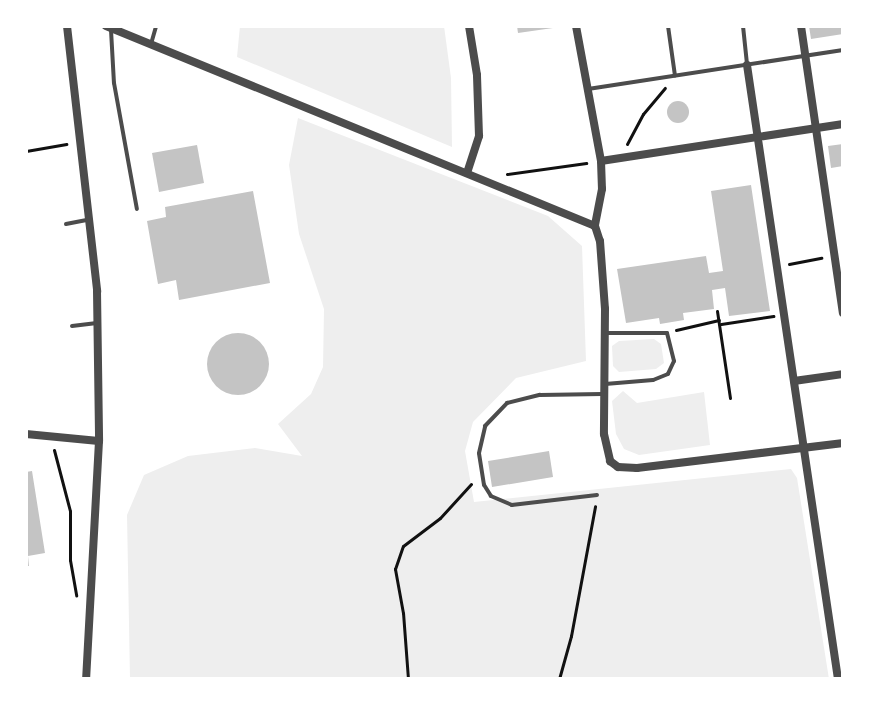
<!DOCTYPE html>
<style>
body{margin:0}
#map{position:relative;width:869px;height:705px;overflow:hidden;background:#fff;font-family:"Exo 2",sans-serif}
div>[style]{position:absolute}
.green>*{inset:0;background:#eee}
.building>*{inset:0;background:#c4c4c4}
.round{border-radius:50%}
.path>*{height:3px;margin:-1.5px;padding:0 1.5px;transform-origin:1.5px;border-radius:1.5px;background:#111}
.service>*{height:4px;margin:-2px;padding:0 2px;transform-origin:2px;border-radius:2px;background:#4c4c4c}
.minor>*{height:8px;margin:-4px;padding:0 4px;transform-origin:4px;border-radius:4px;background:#4c4c4c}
span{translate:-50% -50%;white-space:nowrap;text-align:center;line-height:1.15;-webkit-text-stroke:6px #fff;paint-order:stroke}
.frame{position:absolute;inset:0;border:28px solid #fff;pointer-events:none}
</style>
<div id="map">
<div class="green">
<i style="clip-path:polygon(240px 26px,444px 26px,451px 78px,452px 147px,237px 57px)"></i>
<i style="clip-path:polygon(298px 118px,548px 216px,582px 246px,586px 361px,516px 378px,473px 422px,465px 451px,474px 502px,791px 469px,797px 478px,829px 679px,130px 679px,127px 515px,144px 475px,188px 456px,255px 448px,302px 456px,278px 424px,311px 394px,323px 367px,324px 309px,299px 234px,289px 165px)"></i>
<i style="clip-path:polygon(654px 339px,661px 344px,664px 363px,656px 369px,619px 372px,613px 366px,612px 346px,619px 341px)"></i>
<i style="clip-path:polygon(623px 391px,637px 403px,704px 392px,710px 445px,639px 455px,624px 449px,616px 434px,612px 401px)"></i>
</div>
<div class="building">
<i style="clip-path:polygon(517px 26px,553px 26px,553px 28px,518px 33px)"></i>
<i style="clip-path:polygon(809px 26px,843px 26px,843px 34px,811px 39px)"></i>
<i class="round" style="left:667px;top:101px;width:22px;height:22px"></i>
<i style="clip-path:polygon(843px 144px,843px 166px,831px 168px,828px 146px)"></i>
<i style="clip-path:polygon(197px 145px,204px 183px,159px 192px,152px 153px)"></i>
<i style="clip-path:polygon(751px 185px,770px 311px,729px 316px,725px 288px,712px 290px,714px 309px,683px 313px,684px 320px,660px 324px,659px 318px,626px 323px,617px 269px,706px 256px,709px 273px,723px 271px,711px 191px)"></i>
<i style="clip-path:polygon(253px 191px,270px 283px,179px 300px,176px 280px,158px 284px,147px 221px,166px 217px,165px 207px)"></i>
<i class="round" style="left:207px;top:333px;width:62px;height:62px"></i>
<i style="clip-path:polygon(549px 451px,553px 477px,492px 487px,488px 461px)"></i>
<i style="clip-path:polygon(32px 471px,45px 553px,28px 556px,29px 566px,26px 566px,26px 472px)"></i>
</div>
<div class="path">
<i style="left:627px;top:144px;width:34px;rotate:-62deg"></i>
<i style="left:643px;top:114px;width:34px;rotate:-50deg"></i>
<i style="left:26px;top:151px;width:41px;rotate:-9.9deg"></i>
<i style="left:507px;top:174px;width:80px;rotate:-7.9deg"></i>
<i style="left:789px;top:264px;width:33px;rotate:-11deg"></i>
<i style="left:717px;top:311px;width:88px;rotate:81.5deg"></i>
<i style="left:721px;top:324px;width:53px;rotate:-8.7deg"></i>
<i style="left:676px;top:330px;width:44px;rotate:-13.1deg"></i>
<i style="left:54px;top:450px;width:63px;rotate:75.3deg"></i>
<i style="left:70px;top:511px;width:49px;rotate:90deg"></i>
<i style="left:70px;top:560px;width:36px;rotate:80deg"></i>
<i style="left:408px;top:679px;width:66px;rotate:-94.3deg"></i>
<i style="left:403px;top:613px;width:45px;rotate:-100.3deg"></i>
<i style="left:395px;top:569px;width:24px;rotate:-71deg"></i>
<i style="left:403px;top:546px;width:46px;rotate:-37.1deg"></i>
<i style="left:440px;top:518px;width:46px;rotate:-47.6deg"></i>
<i style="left:559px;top:679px;width:45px;rotate:-74.4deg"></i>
<i style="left:571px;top:636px;width:132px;rotate:-79.5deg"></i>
</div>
<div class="service">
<i style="left:668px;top:26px;width:50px;rotate:82deg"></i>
<i style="left:743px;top:26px;width:39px;rotate:84deg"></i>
<i style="left:111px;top:30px;width:53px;rotate:86.8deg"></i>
<i style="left:114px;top:83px;width:128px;rotate:79.7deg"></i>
<i style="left:151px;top:44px;width:19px;rotate:-74deg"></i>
<i style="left:588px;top:89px;width:258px;rotate:-8.7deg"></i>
<i style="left:66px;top:224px;width:21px;rotate:-11deg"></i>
<i style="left:72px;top:326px;width:23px;rotate:-7deg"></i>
<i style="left:604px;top:333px;width:63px"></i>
<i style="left:667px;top:333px;width:29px;rotate:76deg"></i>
<i style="left:674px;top:361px;width:14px;rotate:115deg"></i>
<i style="left:668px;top:374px;width:16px;rotate:158deg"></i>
<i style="left:653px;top:380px;width:48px;rotate:175.2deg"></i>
<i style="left:597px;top:495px;width:86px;rotate:173.3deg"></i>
<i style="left:512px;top:505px;width:23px;rotate:-157deg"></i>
<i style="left:491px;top:496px;width:13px;rotate:-122deg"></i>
<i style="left:484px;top:485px;width:32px;rotate:-99deg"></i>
<i style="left:479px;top:453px;width:28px;rotate:-77deg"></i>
<i style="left:485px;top:426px;width:32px;rotate:-46deg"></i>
<i style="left:507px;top:403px;width:34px;rotate:-14deg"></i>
<i style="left:540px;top:395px;width:62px;rotate:-0.9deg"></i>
</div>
<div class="minor">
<i style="left:67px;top:26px;width:267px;rotate:83.5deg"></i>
<i style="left:97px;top:291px;width:150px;rotate:89.2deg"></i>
<i style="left:99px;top:441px;width:238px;rotate:93.1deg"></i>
<i style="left:106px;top:26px;width:528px;rotate:22.24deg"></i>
<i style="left:595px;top:226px;width:16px;rotate:72deg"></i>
<i style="left:600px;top:241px;width:68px;rotate:85.8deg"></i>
<i style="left:605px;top:309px;width:125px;rotate:90.5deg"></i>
<i style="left:604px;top:434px;width:28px;rotate:77deg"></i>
<i style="left:610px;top:461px;width:10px;rotate:37deg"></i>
<i style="left:618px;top:467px;width:19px;rotate:3deg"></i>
<i style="left:637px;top:468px;width:208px;rotate:-6.9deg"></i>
<i style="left:576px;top:26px;width:137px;rotate:79.5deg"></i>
<i style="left:601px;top:161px;width:28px;rotate:88deg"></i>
<i style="left:602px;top:189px;width:38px;rotate:101deg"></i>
<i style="left:801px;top:26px;width:290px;rotate:81.7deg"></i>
<i style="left:747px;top:65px;width:621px;rotate:81.57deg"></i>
<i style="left:601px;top:161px;width:245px;rotate:-8.7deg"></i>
<i style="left:467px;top:173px;width:39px;rotate:-72deg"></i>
<i style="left:479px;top:136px;width:61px;rotate:-91.9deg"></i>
<i style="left:477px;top:75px;width:50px;rotate:-99.3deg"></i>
<i style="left:794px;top:381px;width:49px;rotate:-8.1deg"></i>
<i style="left:26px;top:434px;width:73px;rotate:5.5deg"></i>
</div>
<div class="frame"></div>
</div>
